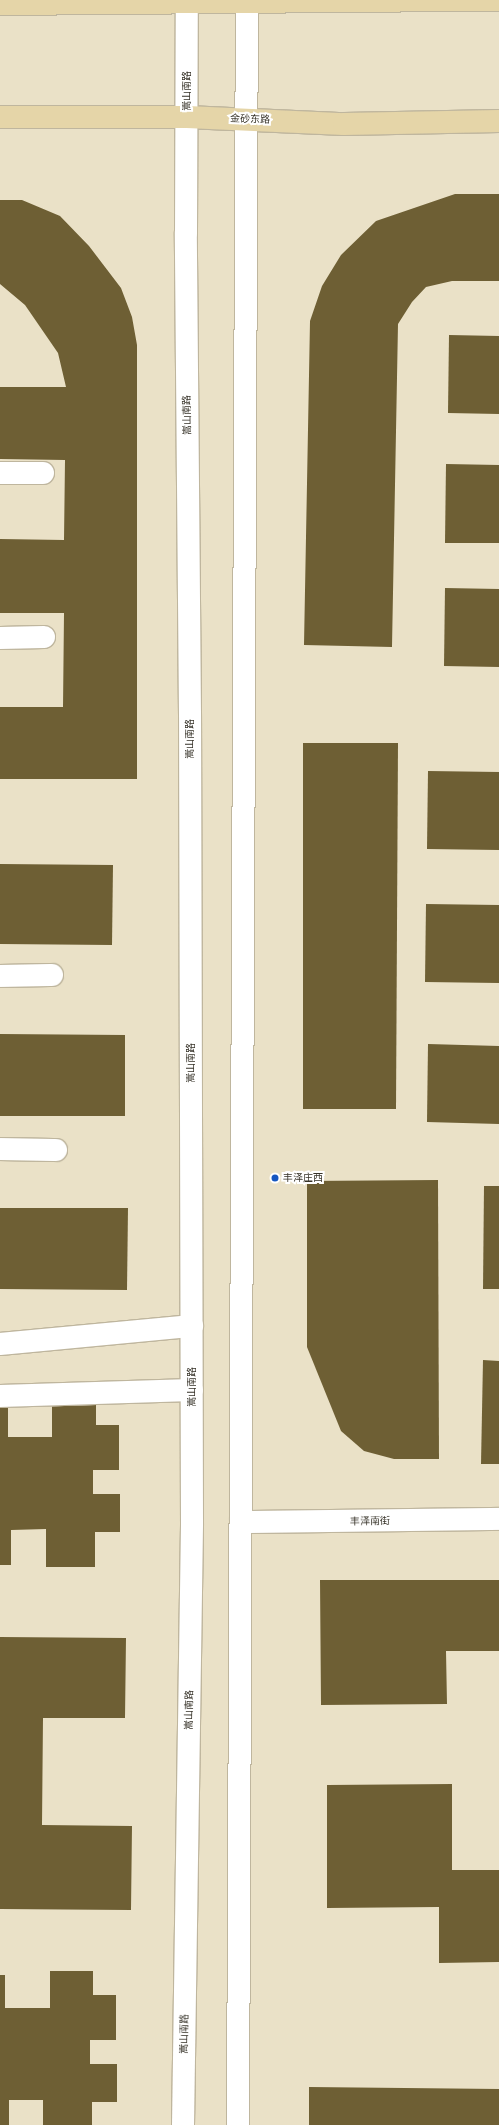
<!DOCTYPE html>
<meta charset="utf-8">
<style>
body{margin:0}
#map{position:relative;width:499px;height:2125px;overflow:hidden;background:#eae1c7;font-family:"Roboto Condensed","Noto Sans SC",sans-serif}
div>[style]{position:absolute}
.building>*{inset:0;background:#6e5f34}
.roads{filter:drop-shadow(1px 0 #bfb69e) drop-shadow(-1px 0 #bfb69e) drop-shadow(0 1px #bfb69e) drop-shadow(0 -1px #bfb69e)}
.minor>*{height:22px;margin:-11px;padding:0 11px;transform-origin:11px;border-radius:11px;background:#fff}
.major>*{height:22px;margin:-11px;padding:0 11px;transform-origin:11px;border-radius:11px;background:#e5d5a8}
.dots>*{width:11px;height:11px;translate:-50% -50%;box-sizing:border-box;border:2px solid #fff;border-radius:50%}
span{translate:-50% -50%;white-space:nowrap;text-align:center;line-height:1.15;-webkit-text-stroke:4px #fff;paint-order:stroke}
.street-label{font-size:10px;color:#363228}
.poi-label{font-size:10px;color:#363228}
.left{translate:0 -50%;text-align:left}
</style>
<div id="map">
<div class="building">
<i style="clip-path:polygon(455px 194px,499px 194px,499px 281px,452px 281px,426px 287px,412px 302px,398px 324px,392px 647px,304px 645px,310px 321px,322px 286px,341px 255px,376px 221px)"></i>
<i style="clip-path:polygon(0 200px,22px 200px,60px 216px,89px 246px,121px 288px,132px 317px,137px 345px,137px 779px,0 779px,0 707px,63px 707px,64px 613px,0 613px,0 539px,64px 540px,65px 460px,0 459px,0 387px,66px 387px,58px 353px,25px 305px,0 284px)"></i>
<i style="clip-path:polygon(449px 335px,499px 336px,499px 414px,448px 413px)"></i>
<i style="clip-path:polygon(446px 464px,499px 465px,499px 543px,445px 543px)"></i>
<i style="clip-path:polygon(445px 588px,499px 589px,499px 667px,444px 666px)"></i>
<i style="clip-path:polygon(303px 743px,398px 743px,396px 1109px,303px 1109px)"></i>
<i style="clip-path:polygon(428px 771px,499px 772px,499px 850px,427px 849px)"></i>
<i style="clip-path:polygon(0 864px,113px 865px,112px 945px,0 944px)"></i>
<i style="clip-path:polygon(426px 904px,499px 905px,499px 983px,425px 982px)"></i>
<i style="clip-path:polygon(0 1034px,125px 1035px,125px 1116px,0 1116px)"></i>
<i style="clip-path:polygon(428px 1044px,499px 1046px,499px 1124px,427px 1122px)"></i>
<i style="clip-path:polygon(438px 1180px,439px 1459px,394px 1459px,364px 1451px,341px 1431px,307px 1347px,307px 1181px)"></i>
<i style="clip-path:polygon(484px 1186px,499px 1186px,499px 1289px,483px 1289px)"></i>
<i style="clip-path:polygon(0 1208px,128px 1208px,127px 1290px,0 1289px)"></i>
<i style="clip-path:polygon(483px 1360px,499px 1361px,499px 1464px,481px 1464px)"></i>
<i style="clip-path:polygon(52px 1400px,96px 1400px,96px 1425px,119px 1425px,119px 1470px,93px 1470px,93px 1494px,120px 1494px,120px 1532px,95px 1532px,95px 1567px,46px 1567px,46px 1529px,11px 1530px,11px 1565px,0 1565px,0 1405px,8px 1405px,8px 1437px,52px 1437px)"></i>
<i style="clip-path:polygon(320px 1580px,499px 1580px,499px 1651px,446px 1651px,447px 1704px,321px 1705px)"></i>
<i style="clip-path:polygon(0 1637px,126px 1638px,125px 1718px,43px 1718px,42px 1825px,132px 1826px,131px 1910px,0 1909px)"></i>
<i style="clip-path:polygon(452px 1784px,452px 1870px,499px 1870px,499px 1962px,439px 1963px,439px 1907px,327px 1908px,327px 1785px)"></i>
<i style="clip-path:polygon(50px 1971px,93px 1971px,93px 1995px,116px 1995px,116px 2040px,90px 2040px,90px 2064px,117px 2064px,117px 2102px,92px 2102px,92px 2125px,43px 2125px,43px 2100px,9px 2100px,9px 2125px,0 2125px,0 1975px,5px 1975px,5px 2008px,50px 2008px)"></i>
<i style="clip-path:polygon(309px 2087px,499px 2089px,499px 2125px,309px 2125px)"></i>
</div>
<div class="roads">
<div class="minor">
<i style="left:0;top:473px;width:43px"></i>
<i style="left:0;top:638px;width:44px;rotate:-1.3deg"></i>
<i style="left:0;top:976px;width:52px;rotate:-1.1deg"></i>
<i style="left:0;top:1149px;width:56px;rotate:1deg"></i>
<i style="left:0;top:1344px;width:193px;rotate:-5.4deg"></i>
<i style="left:0;top:1396px;width:192px;rotate:-1.8deg"></i>
<i style="left:241px;top:1522px;width:258px;rotate:-0.7deg"></i>
<i style="left:183px;top:2125px;width:602px;rotate:-89.14deg"></i>
<i style="left:192px;top:1523px;width:809px;rotate:-90.14deg"></i>
<i style="left:190px;top:714px;width:481px;rotate:-90.5deg"></i>
<i style="left:186px;top:233px;width:233px;rotate:-89.8deg"></i>
<i style="left:238px;top:2125px;width:2125px;rotate:-89.76deg"></i>
</div>
<div class="major">
<i style="left:0;top:4px;width:499px;rotate:-0.5deg"></i>
<i style="left:0;top:117px;width:187px"></i>
<i style="left:187px;top:117px;width:157px;rotate:2.6deg"></i>
<i style="left:344px;top:124px;width:155px;rotate:-1.1deg"></i>
</div>
</div>
<div class="dots">
<i style="left:275px;top:1178px;background:#1556c1"></i>
</div>
<div class="street-label">
<span style="left:187px;top:91px;rotate:-90deg">嵩山南路</span>
<span style="left:250px;top:119px;rotate:2deg">金砂东路</span>
<span style="left:187px;top:415px;rotate:-91deg">嵩山南路</span>
<span style="left:190px;top:739px;rotate:-90deg">嵩山南路</span>
<span style="left:191px;top:1063px;rotate:-90deg">嵩山南路</span>
<span style="left:192px;top:1387px;rotate:-90deg">嵩山南路</span>
<span style="left:370px;top:1521px;rotate:-1deg">丰泽南街</span>
<span style="left:189px;top:1710px;rotate:-89deg">嵩山南路</span>
<span style="left:184px;top:2034px;rotate:-89deg">嵩山南路</span>
</div>
<div class="poi-label">
<span class="left" style="left:283px;top:1178px">丰泽庄西</span>
</div>
</div>
